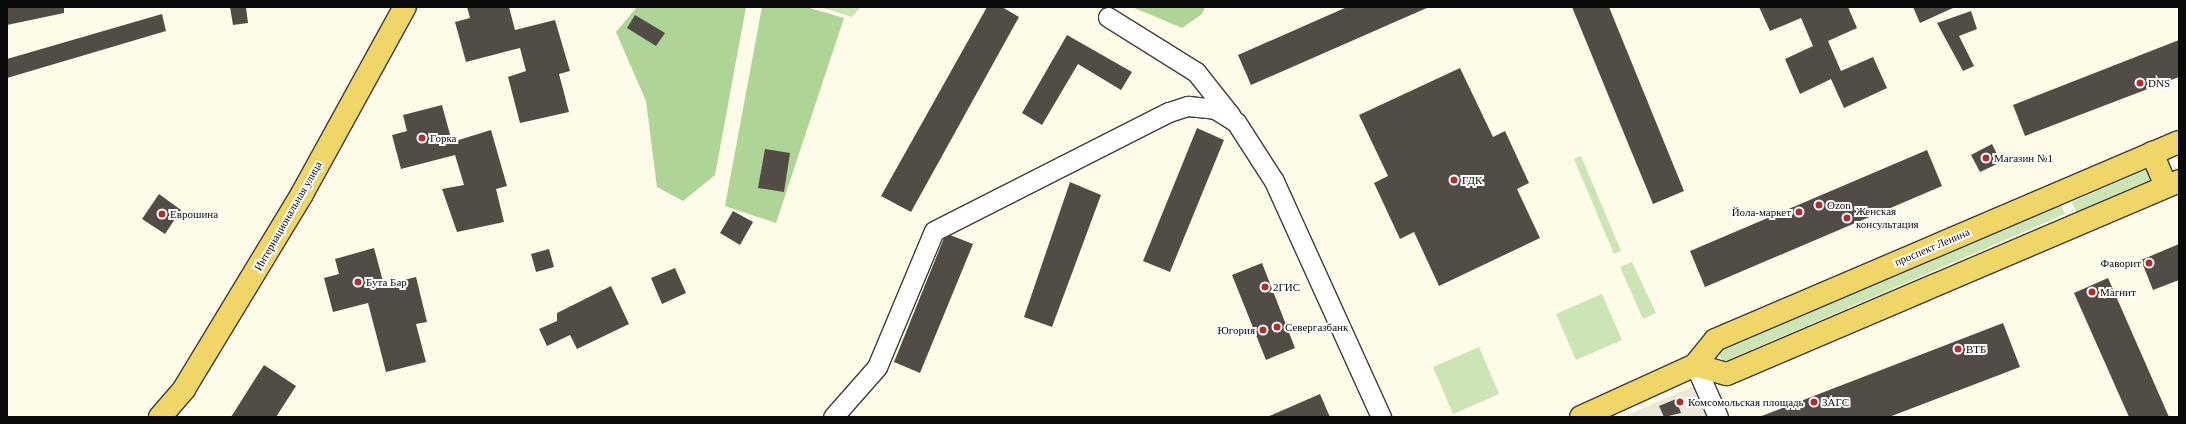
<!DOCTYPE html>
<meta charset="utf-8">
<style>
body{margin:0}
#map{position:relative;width:2186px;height:424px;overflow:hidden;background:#fefbe8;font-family:"Times New Roman",serif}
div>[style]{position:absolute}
.green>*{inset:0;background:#cbe5b5}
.forest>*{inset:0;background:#aed496}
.plaza>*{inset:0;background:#ebe8da}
.building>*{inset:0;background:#524c47}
.roads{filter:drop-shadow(1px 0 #3d3d3d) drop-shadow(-1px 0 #3d3d3d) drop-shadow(0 1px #3d3d3d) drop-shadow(0 -1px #3d3d3d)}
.minor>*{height:19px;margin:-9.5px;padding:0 9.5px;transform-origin:9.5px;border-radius:9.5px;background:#fff}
.major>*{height:22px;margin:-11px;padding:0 11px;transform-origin:11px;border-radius:11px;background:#efd667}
.dots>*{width:11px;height:11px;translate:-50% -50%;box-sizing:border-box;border:2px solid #fff;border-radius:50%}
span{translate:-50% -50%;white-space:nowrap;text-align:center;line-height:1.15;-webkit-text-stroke:4px #fff;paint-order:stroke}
.poi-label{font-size:11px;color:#0a0a0a}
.left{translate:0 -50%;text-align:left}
.right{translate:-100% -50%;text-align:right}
.street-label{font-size:11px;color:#0a0a0a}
.frame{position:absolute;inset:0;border:8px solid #0a0a0a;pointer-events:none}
</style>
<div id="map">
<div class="green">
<i style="clip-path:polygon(820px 7px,861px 7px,852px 17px)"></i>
<i style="clip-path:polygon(1581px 156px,1621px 251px,1614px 254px,1574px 159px)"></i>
<i style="clip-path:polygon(2150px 168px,2155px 178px,2076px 212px,2072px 202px)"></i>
<i style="clip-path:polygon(2061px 204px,2065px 214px,1723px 362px,1718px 352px)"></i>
<i style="clip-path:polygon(1632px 262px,1656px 313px,1643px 319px,1620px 267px)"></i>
<i style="clip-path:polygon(1602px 294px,1622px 340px,1576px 360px,1556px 314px)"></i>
<i style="clip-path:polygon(1479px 347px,1499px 394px,1453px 414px,1433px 367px)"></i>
</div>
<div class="forest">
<i style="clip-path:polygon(637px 7px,746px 7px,715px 175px,683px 201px,657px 187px,646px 101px,616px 32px)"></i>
<i style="clip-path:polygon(762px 7px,806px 7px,844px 18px,776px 223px,725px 206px)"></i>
<i style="clip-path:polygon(1132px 7px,1205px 7px,1202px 14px,1182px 28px)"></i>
</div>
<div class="plaza">
<i style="clip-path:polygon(1694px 386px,1708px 417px,1623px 417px)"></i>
</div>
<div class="building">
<i style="clip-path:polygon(7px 7px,64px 7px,64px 13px,7px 25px)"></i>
<i style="clip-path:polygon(230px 7px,246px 7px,248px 23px,233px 25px)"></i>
<i style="clip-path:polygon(467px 7px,509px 7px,515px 30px,555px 20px,570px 71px,559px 74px,569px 112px,520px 123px,508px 77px,526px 71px,520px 48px,466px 62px,455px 22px,470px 18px)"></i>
<i style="clip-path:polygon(987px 7px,1002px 7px,1019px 17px,911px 212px,881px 196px)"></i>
<i style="clip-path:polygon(1347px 7px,1429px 7px,1251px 85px,1238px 55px)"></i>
<i style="clip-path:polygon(1572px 7px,1609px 7px,1684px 191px,1653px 204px)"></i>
<i style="clip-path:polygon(1759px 7px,1848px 7px,1857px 28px,1828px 41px,1841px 71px,1873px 57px,1887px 88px,1844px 108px,1831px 79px,1800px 94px,1785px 59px,1813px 46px,1801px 18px,1770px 31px)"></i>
<i style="clip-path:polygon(1913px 7px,1955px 7px,1920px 23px)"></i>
<i style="clip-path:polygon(1971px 11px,1977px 29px,1959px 36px,1974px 66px,1963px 71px,1937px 23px)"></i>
<i style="clip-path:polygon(162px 14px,166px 31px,7px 78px,7px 59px)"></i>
<i style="clip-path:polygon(635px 15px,665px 33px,656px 46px,627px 28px)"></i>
<i style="clip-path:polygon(1067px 35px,1132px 72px,1121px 90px,1078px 64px,1042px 125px,1022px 113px)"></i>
<i style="clip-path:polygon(2179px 40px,2179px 77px,2025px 136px,2013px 105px)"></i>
<i style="clip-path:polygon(1460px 68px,1493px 137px,1505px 131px,1529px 183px,1517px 189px,1540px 238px,1439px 286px,1414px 232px,1400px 239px,1374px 183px,1388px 176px,1359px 115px)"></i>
<i style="clip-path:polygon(442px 105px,452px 142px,491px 130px,507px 186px,496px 189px,504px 222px,457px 232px,442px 189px,464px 185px,455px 155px,401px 169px,392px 135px,407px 131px,403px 115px)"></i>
<i style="clip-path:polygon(1197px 128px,1224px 140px,1170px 272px,1143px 261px)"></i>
<i style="clip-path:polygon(1992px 144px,2001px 162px,1980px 172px,1971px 155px)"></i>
<i style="clip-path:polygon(765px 149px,790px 153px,784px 192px,758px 188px)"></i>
<i style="clip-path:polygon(1927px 150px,1942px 186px,1705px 287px,1690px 251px)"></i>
<i style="clip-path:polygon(1070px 182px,1101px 195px,1052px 327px,1024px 317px)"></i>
<i style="clip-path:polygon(159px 194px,181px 210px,165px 234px,142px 219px)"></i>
<i style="clip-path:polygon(733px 211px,753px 222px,740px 245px,720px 233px)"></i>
<i style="clip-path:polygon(950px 235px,973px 244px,920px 373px,894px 362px,944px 238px)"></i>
<i style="clip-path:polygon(2179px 244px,2179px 280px,2153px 290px,2141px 260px)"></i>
<i style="clip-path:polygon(374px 248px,384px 285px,416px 277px,427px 322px,416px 324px,426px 362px,386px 372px,368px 303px,333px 312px,324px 278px,339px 274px,335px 259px)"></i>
<i style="clip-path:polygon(549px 249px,554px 267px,536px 272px,531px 254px)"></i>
<i style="clip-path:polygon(1262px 263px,1295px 348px,1266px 360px,1232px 275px)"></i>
<i style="clip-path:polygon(675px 268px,686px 293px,662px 304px,651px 278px)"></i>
<i style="clip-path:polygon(2108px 278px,2169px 417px,2129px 417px,2074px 293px)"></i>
<i style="clip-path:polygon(611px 286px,629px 324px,577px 349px,570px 335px,547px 346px,539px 329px,557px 321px,557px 313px)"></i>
<i style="clip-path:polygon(2003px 323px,2020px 367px,1889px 417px,1759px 417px)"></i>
<i style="clip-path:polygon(264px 365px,296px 386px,276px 417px,231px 417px)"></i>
<i style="clip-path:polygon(1320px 394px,1330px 417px,1267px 417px)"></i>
<i style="clip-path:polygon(1676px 399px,1681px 413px,1664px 417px,1659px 406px)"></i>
</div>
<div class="roads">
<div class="minor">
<i style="left:1108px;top:17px;width:104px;rotate:32deg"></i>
<i style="left:1196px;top:72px;width:56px;rotate:51.5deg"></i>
<i style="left:1695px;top:365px;width:57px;rotate:66.1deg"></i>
<i style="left:833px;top:417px;width:67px;rotate:-48.7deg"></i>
<i style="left:877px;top:367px;width:147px;rotate:-67.3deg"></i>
<i style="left:934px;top:231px;width:263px;rotate:-26.9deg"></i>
<i style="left:1169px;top:112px;width:20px;rotate:-18deg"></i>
<i style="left:1188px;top:106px;width:27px;rotate:6deg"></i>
<i style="left:1215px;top:109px;width:25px;rotate:32deg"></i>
<i style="left:1236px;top:122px;width:70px;rotate:57.2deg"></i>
<i style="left:1274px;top:181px;width:259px;rotate:65.6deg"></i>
</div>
<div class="major">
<i style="left:2152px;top:153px;width:36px;rotate:67deg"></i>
<i style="left:1695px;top:365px;width:33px;rotate:16deg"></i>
<i style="left:1727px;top:374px;width:491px;rotate:-23.1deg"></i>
<i style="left:160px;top:417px;width:37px;rotate:-49deg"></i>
<i style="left:184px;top:389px;width:228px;rotate:-58.8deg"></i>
<i style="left:302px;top:194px;width:213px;rotate:-61.2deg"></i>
<i style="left:1581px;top:417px;width:125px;rotate:-24.5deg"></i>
<i style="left:1695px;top:365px;width:32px;rotate:-51deg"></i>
<i style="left:1715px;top:340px;width:504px;rotate:-23.11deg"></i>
</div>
</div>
<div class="dots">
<i style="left:2140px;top:83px;background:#af2e2d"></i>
<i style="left:422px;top:138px;background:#af2e2d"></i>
<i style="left:1986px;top:158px;background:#af2e2d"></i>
<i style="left:1454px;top:180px;background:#af2e2d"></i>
<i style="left:1819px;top:205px;background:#af2e2d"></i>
<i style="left:1799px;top:212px;background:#af2e2d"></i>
<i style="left:162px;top:214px;background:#af2e2d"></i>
<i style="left:1847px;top:218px;background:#af2e2d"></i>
<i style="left:2149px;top:263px;background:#af2e2d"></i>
<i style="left:358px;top:282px;background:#af2e2d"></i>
<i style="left:1265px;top:287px;background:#af2e2d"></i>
<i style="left:2092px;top:292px;background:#af2e2d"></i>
<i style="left:1277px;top:327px;background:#af2e2d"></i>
<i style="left:1263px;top:330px;background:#af2e2d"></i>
<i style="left:1958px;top:349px;background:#af2e2d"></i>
<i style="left:1680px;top:402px;background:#af2e2d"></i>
<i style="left:1814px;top:402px;background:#af2e2d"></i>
</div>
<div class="poi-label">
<span class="left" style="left:2148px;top:83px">DNS</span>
<span class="left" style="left:430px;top:138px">Горка</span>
<span class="left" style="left:1994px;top:158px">Магазин №1</span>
<span class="left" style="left:1462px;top:180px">ГДК</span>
<span class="left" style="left:1827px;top:205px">Ozon</span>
<span class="right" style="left:1791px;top:212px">Йола-маркет</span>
<span class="left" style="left:1856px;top:218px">Женская<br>консультация</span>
<span class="left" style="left:170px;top:214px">Еврошина</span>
<span class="right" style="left:2141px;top:263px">Фаворит</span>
<span class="left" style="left:366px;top:282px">Бута Бар</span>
<span class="left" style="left:1273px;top:287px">2ГИС</span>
<span class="left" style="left:2100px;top:292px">Магнит</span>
<span class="left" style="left:1285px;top:327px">Севергазбанк</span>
<span class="right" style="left:1255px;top:330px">Югория</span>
<span class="left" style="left:1966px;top:349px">ВТБ</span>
<span class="left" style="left:1688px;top:402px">Комсомольская площадь</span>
<span class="left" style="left:1822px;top:402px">ЗАГС</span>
</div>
<div class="street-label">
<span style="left:288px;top:216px;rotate:-60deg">Интернациональная улица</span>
<span style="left:1932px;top:247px;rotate:-23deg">проспект Ленина</span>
</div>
<div class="frame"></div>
</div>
